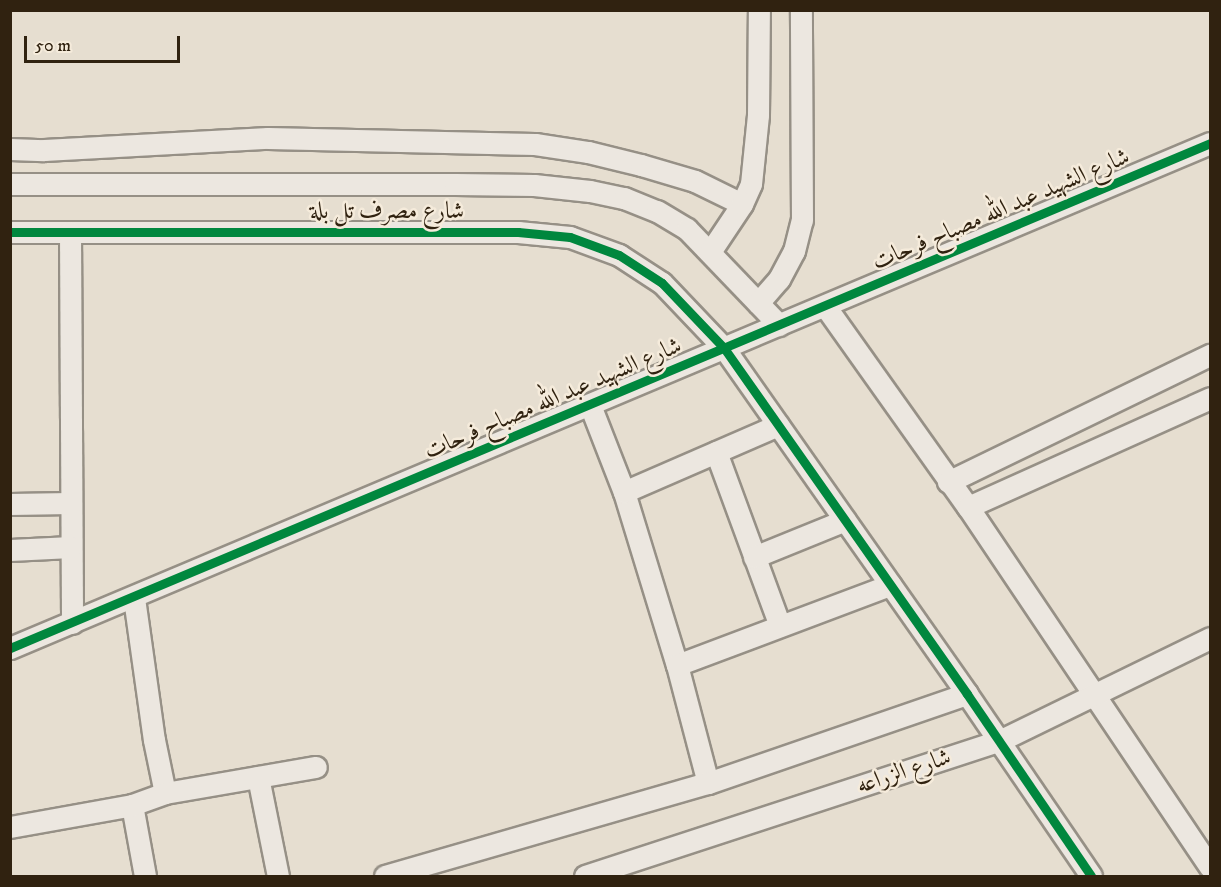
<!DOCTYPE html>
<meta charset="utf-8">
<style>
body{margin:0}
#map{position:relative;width:1221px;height:887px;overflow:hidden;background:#e6ded0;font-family:"IM FELL DW Pica",Amiri,serif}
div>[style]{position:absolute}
.roads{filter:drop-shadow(2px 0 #969086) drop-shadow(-2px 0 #969086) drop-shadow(0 2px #969086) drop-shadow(0 -2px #969086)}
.minor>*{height:21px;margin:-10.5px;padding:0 10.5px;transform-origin:10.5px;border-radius:10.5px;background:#ece7e0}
.cycleway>*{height:9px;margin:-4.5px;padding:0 4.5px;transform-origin:4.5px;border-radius:4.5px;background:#00873e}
span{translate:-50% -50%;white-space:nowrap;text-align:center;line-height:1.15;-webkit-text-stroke:5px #f5ebdb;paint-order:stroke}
.street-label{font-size:24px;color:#302210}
.frame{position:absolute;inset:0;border:12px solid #302210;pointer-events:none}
.scale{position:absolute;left:24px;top:36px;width:156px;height:27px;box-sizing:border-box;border:3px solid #302210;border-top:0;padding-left:8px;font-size:18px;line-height:21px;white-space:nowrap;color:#302210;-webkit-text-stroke:4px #f5ebdb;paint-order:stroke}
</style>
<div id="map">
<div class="roads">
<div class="minor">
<i style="left:10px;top:149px;width:34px;rotate:2deg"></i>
<i style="left:44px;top:150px;width:224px;rotate:-3.1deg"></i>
<i style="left:268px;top:138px;width:267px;rotate:1.3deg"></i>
<i style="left:535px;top:144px;width:54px;rotate:8.6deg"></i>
<i style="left:588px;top:152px;width:55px;rotate:13.8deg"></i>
<i style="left:641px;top:165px;width:56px;rotate:16.5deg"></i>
<i style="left:695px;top:181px;width:52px;rotate:26.1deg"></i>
<i style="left:10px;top:184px;width:445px"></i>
<i style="left:455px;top:184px;width:79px;rotate:0.7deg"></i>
<i style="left:534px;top:185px;width:56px;rotate:6.1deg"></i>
<i style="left:590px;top:191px;width:35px;rotate:12deg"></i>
<i style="left:624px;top:198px;width:35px;rotate:22deg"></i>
<i style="left:657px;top:211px;width:35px;rotate:31deg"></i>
<i style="left:687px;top:229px;width:133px;rotate:46.2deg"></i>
<i style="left:10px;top:232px;width:508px"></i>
<i style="left:518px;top:232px;width:52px;rotate:5.5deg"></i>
<i style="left:570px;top:237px;width:52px;rotate:20.2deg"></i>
<i style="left:619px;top:255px;width:51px;rotate:33.1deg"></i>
<i style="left:662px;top:283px;width:90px;rotate:46.4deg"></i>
<i style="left:724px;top:348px;width:423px;rotate:54.9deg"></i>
<i style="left:967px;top:694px;width:220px;rotate:55.7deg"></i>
<i style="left:70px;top:232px;width:391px;rotate:89.7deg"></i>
<i style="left:710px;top:252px;width:58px;rotate:-56.3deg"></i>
<i style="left:742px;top:204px;width:22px;rotate:-66deg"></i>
<i style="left:751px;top:184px;width:69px;rotate:-84.2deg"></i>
<i style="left:758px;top:115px;width:105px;rotate:-89.5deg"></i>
<i style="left:758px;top:303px;width:32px;rotate:-49deg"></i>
<i style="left:779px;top:279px;width:32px;rotate:-62deg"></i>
<i style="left:794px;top:251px;width:32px;rotate:-76deg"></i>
<i style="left:802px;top:220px;width:210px;rotate:-90.3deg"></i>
<i style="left:825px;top:306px;width:247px;rotate:54.6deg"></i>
<i style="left:968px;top:507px;width:434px;rotate:56.1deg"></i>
<i style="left:590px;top:405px;width:93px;rotate:68.7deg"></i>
<i style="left:624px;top:492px;width:181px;rotate:73deg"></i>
<i style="left:677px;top:665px;width:122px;rotate:75.3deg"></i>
<i style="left:716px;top:452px;width:185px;rotate:69.8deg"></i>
<i style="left:948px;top:482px;width:291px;rotate:-25.9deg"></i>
<i style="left:624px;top:492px;width:168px;rotate:-23.5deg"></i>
<i style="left:10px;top:504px;width:61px;rotate:-0.9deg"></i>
<i style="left:968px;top:507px;width:265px;rotate:-24.2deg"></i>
<i style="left:10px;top:550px;width:61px;rotate:-2.8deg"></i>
<i style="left:754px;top:557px;width:98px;rotate:-22.1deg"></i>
<i style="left:134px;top:598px;width:143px;rotate:82deg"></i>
<i style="left:154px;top:740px;width:54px;rotate:78.3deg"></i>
<i style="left:10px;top:648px;width:1302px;rotate:-22.82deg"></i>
<i style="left:677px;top:665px;width:228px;rotate:-20.6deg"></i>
<i style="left:258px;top:777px;width:101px;rotate:78.6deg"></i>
<i style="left:132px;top:805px;width:72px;rotate:79.6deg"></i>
<i style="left:10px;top:827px;width:124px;rotate:-10.2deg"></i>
<i style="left:132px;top:805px;width:35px;rotate:-20deg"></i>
<i style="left:165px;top:793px;width:153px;rotate:-9.8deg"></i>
<i style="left:385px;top:876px;width:336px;rotate:-16.1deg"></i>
<i style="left:708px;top:783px;width:274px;rotate:-19deg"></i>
<i style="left:585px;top:876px;width:435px;rotate:-18.1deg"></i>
<i style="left:999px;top:741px;width:235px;rotate:-26deg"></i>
</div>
</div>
<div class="cycleway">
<i style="left:10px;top:232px;width:508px"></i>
<i style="left:518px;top:232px;width:52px;rotate:5.5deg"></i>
<i style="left:570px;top:237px;width:52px;rotate:20.2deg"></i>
<i style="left:619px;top:255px;width:51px;rotate:33.1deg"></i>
<i style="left:662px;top:283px;width:90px;rotate:46.4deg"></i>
<i style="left:724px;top:348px;width:423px;rotate:54.9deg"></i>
<i style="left:967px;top:694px;width:220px;rotate:55.7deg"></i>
<i style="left:10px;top:648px;width:1302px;rotate:-22.82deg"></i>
</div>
<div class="street-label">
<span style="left:1001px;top:210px;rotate:-23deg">شارع الشهيد عبد الله مصباح فرحات</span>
<span style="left:387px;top:212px">شارع مصرف تل بلة</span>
<span style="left:553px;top:399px;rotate:-23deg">شارع الشهيد عبد الله مصباح فرحات</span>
<span style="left:904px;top:772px;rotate:-18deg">شارع الزراعه</span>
</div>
<div class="frame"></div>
<div class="scale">50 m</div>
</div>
